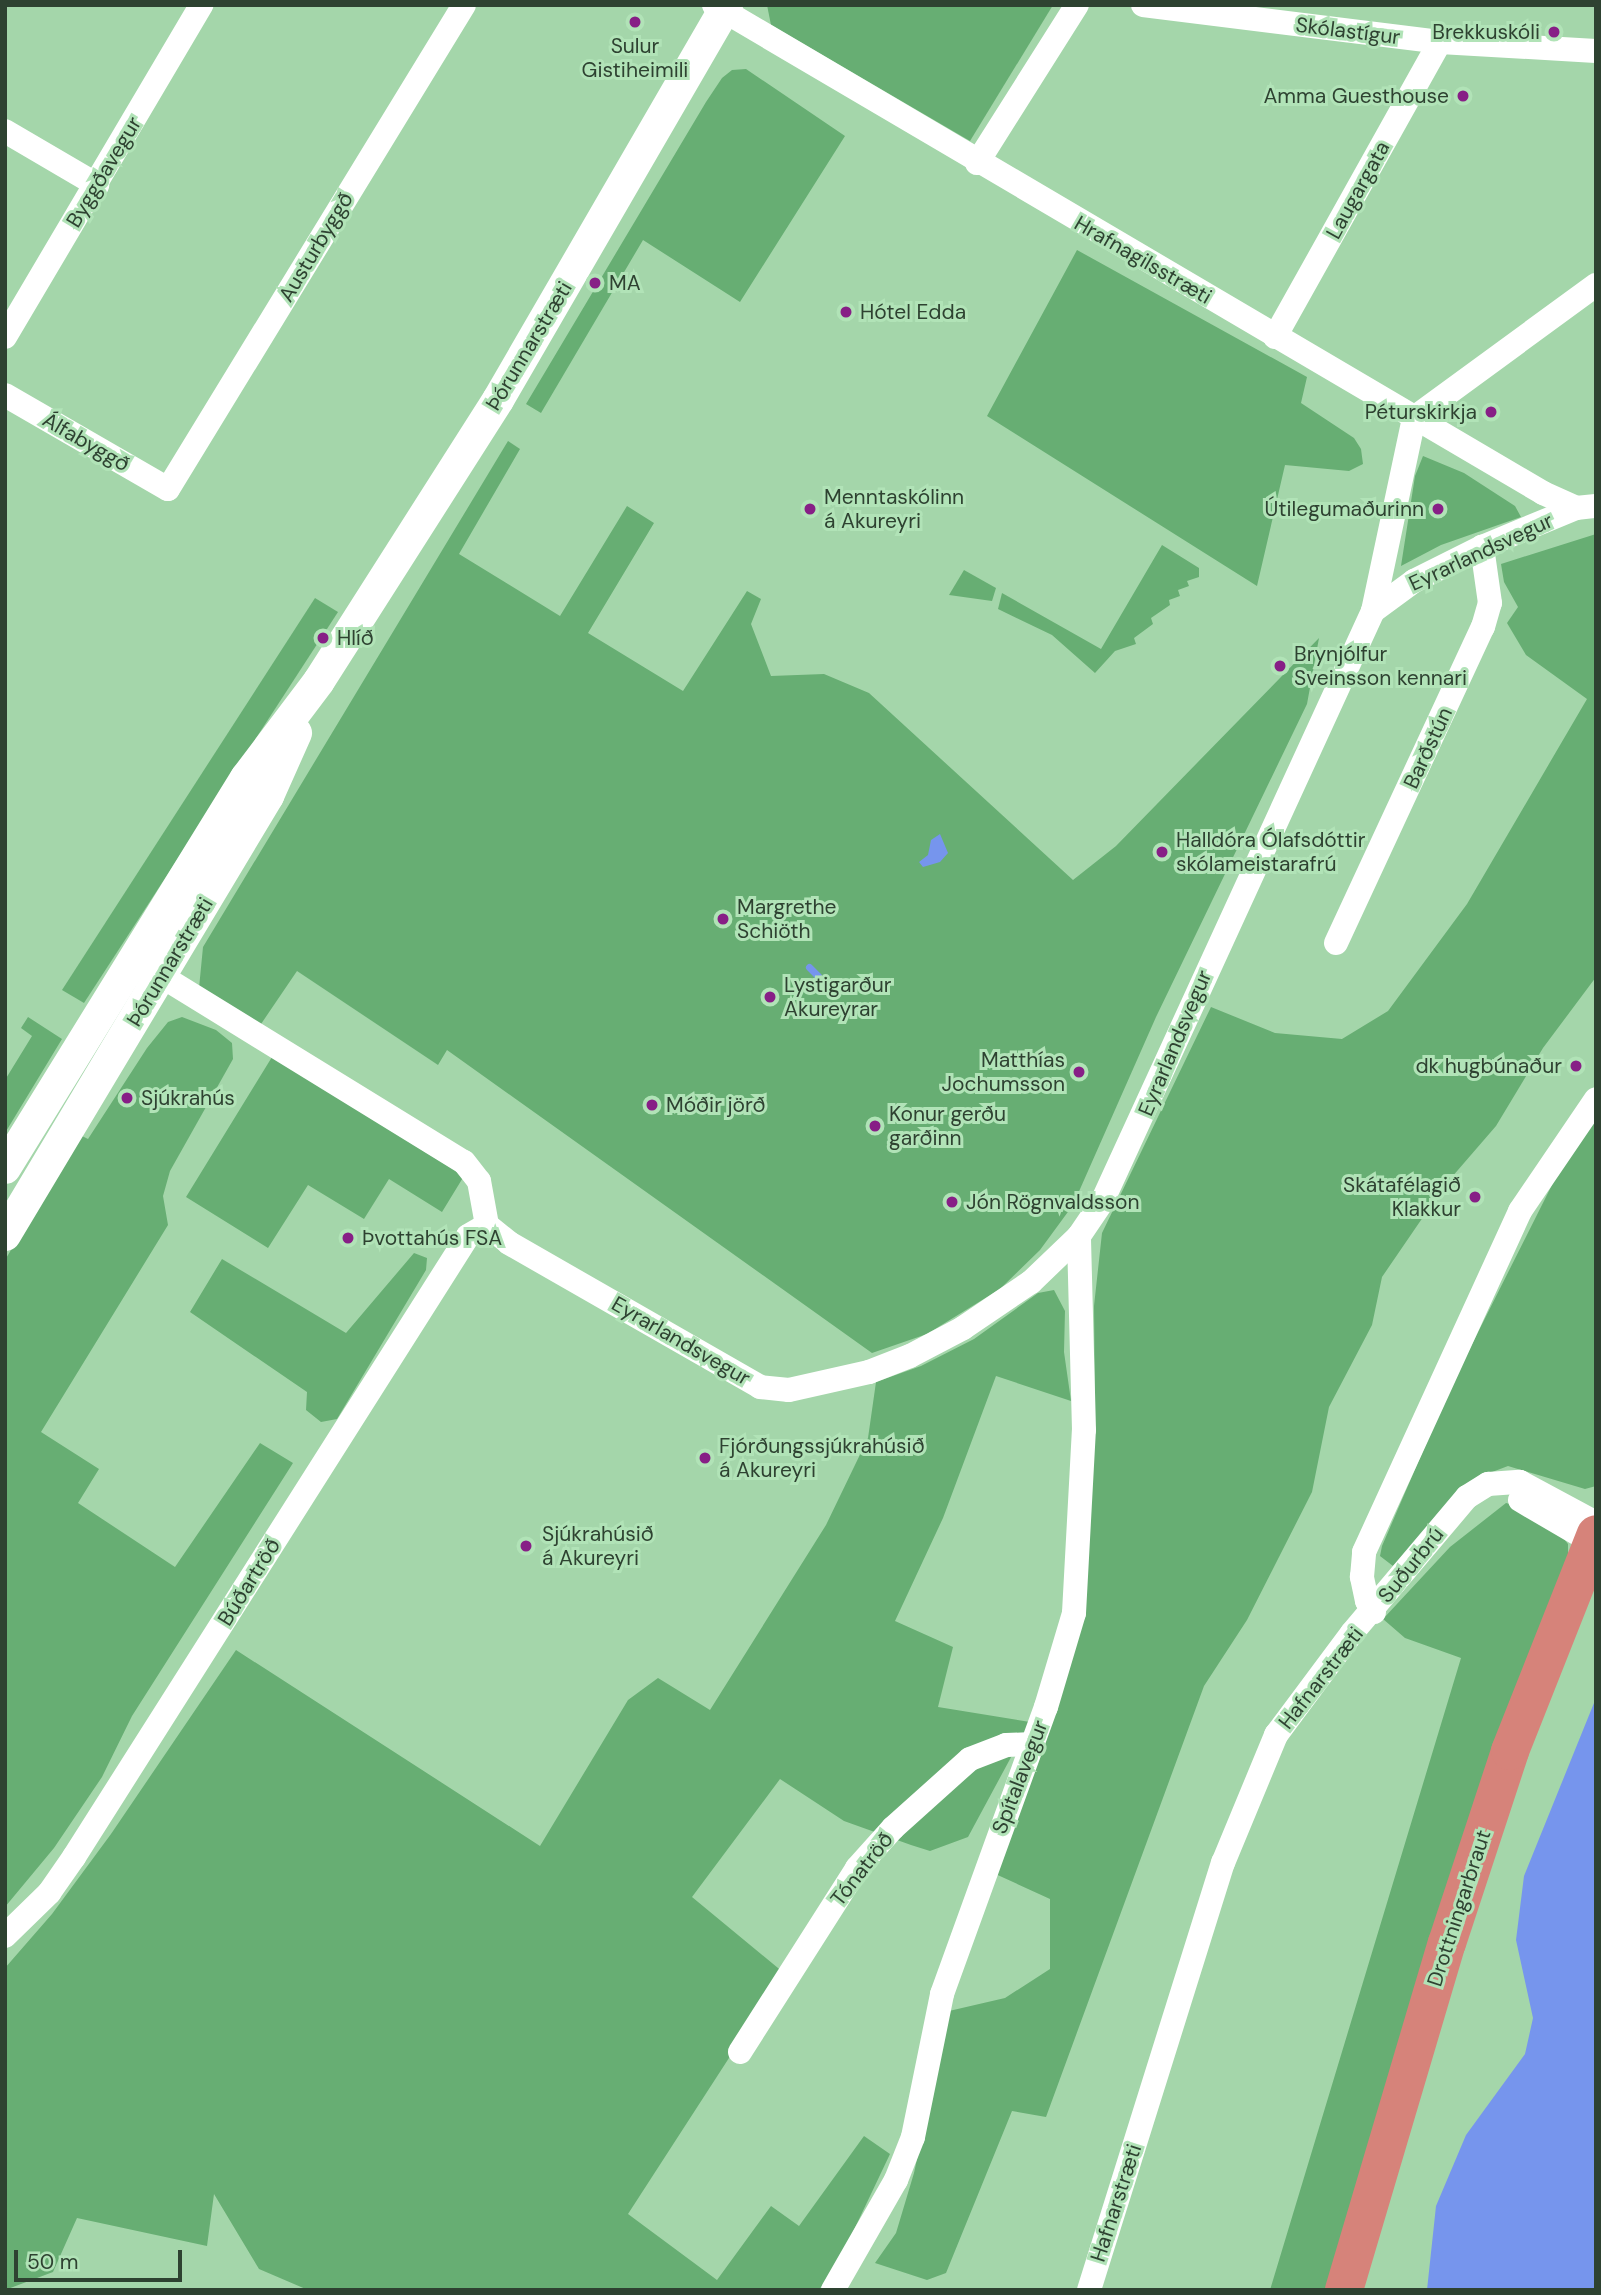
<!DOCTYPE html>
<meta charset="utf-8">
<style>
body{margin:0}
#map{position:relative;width:1601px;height:2295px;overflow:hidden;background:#a4d6aa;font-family:"DM Sans",sans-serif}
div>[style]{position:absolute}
.green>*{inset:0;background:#67ae73}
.water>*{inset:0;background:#7695ed}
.stream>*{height:7px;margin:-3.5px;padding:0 3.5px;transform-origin:3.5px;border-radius:3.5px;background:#7695ed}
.minor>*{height:24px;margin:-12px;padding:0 12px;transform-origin:12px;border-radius:12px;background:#fff}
.tertiary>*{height:32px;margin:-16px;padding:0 16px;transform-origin:16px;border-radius:16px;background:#fff}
.trunk>*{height:38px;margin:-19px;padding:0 19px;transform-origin:19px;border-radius:19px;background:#d6837a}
.dots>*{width:19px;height:19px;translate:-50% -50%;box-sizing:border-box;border:4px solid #b1e3b7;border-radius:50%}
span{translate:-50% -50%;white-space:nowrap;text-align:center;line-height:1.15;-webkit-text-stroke:6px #b1e3b7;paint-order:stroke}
.street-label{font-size:21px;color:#2e4231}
.poi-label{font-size:21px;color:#2e4231}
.right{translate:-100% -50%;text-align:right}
.left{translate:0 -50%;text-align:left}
.frame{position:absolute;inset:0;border:7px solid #2e4231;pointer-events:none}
.scale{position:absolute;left:14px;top:2250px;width:168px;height:32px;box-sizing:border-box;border:4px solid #2e4231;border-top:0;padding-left:9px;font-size:21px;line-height:24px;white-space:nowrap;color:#2e4231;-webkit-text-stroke:5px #b1e3b7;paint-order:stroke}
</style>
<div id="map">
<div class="green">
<i style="clip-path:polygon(767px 5px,1053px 5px,970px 141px,771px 25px)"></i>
<i style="clip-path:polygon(746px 69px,845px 136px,740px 302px,643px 240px,541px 413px,526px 404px,706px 102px,722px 78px,732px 70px)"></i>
<i style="clip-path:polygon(1077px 250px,1307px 377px,1301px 403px,1354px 438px,1361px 449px,1363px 464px,1349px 471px,1285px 465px,1257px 586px,987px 416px)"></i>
<i style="clip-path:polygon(508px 441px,520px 449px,459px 554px,560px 616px,627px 506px,654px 523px,588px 633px,683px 691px,747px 591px,761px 599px,751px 624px,771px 676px,824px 674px,869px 693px,1073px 880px,1116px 846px,1319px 638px,1307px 704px,1156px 1017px,1073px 1205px,1040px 1250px,1000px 1289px,927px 1334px,872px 1353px,447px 1050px,438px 1065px,297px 971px,259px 1027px,199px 988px,203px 947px)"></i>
<i style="clip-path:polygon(1423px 456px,1464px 473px,1515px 506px,1521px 517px,1441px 545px,1401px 566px,1415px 476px)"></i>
<i style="clip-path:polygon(1596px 534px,1596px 977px,1543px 1048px,1496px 1126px,1445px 1185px,1382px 1277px,1372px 1325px,1329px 1407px,1312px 1492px,1247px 1620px,1204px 1686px,1046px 2117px,1012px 2111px,946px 2273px,927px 2280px,875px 2263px,896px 2233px,914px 2173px,949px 2011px,1005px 1998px,1050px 1969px,1050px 1899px,991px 1872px,1047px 1724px,1095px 1417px,1094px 1306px,1102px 1233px,1211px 1007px,1275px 1033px,1342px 1039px,1388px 1011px,1467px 904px,1587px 699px,1526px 655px,1507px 623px,1518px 607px,1504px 582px,1501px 564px)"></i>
<i style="clip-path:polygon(1162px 545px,1199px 568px,1199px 577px,1187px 581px,1189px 586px,1178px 590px,1180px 596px,1169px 600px,1170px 605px,1151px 618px,1153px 624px,1134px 638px,1136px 644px,1115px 651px,1095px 673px,1052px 635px,998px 609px,1002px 593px,1101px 649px)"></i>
<i style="clip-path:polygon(964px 570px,996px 588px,992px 601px,949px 595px)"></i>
<i style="clip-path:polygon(315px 598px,338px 612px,84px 1003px,62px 990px)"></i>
<i style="clip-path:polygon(28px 1017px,62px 1039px,5px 1133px,5px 1080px,32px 1036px,21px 1028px)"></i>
<i style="clip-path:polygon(182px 1017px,216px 1030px,232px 1043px,233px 1059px,170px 1171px,163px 1196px,168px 1225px,41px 1432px,99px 1469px,78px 1503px,175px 1567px,260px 1443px,293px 1463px,132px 1716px,102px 1777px,54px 1848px,5px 1907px,5px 1260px,80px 1135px,88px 1139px,147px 1048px,168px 1022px)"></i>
<i style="clip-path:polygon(272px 1057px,464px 1176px,442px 1212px,389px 1179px,364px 1219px,308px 1185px,268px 1248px,186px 1197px)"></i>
<i style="clip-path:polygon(1596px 1118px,1596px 1486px,1585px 1489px,1508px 1466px,1479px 1477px,1393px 1566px,1380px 1556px,1382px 1546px,1451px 1386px,1563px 1163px)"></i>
<i style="clip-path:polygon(414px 1253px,427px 1258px,426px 1270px,337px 1419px,321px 1422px,306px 1410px,307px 1392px,190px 1312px,222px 1259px,346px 1333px)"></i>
<i style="clip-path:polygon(1054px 1290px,1065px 1311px,1064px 1352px,1071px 1401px,996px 1376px,943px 1518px,895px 1621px,953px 1647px,938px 1707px,1030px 1722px,968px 1837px,930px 1851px,911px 1845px,844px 1821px,780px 1779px,692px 1897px,784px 1973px,628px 2214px,717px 2280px,771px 2206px,799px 2226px,864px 2136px,890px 2154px,842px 2255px,819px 2290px,308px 2290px,259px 2269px,214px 2194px,207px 2246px,77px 2218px,53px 2272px,5px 2290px,5px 1968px,52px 1914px,111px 1834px,236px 1650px,540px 1846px,628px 1700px,658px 1678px,710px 1710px,826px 1525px,868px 1438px,876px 1382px,921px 1366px,974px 1339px,1038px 1293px)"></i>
<i style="clip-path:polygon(1506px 1503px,1529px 1509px,1554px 1526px,1568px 1544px,1568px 1561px,1330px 2290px,1270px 2290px,1461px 1658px,1405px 1638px,1383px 1619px,1450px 1547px)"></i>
</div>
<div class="water">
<i style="clip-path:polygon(940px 834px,948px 853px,940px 862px,923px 867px,919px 862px,928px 855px,931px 840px)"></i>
<i style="clip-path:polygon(1596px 1698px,1596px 2290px,1427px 2290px,1436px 2206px,1466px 2135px,1525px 2054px,1533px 2018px,1516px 1940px,1524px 1876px)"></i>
</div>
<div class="stream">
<i style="left:809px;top:967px;width:13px;rotate:45deg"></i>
</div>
<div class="minor">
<i style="left:714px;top:5px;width:962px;rotate:30.48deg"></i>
<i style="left:1543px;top:493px;width:36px;rotate:24deg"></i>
<i style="left:1143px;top:5px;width:299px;rotate:7.1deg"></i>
<i style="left:1440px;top:42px;width:156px;rotate:3.3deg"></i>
<i style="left:5px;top:131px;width:107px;rotate:30.4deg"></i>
<i style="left:977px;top:163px;width:187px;rotate:-57.7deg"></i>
<i style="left:5px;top:337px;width:386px;rotate:-59.4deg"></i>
<i style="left:1275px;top:337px;width:338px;rotate:-60.8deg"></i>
<i style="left:5px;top:395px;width:188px;rotate:30deg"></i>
<i style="left:168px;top:489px;width:567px;rotate:-58.55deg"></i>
<i style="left:1373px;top:611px;width:51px;rotate:-36.2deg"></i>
<i style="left:1414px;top:581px;width:76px;rotate:-26.6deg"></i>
<i style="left:1482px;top:547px;width:102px;rotate:-22.5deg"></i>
<i style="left:1576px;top:508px;width:20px;rotate:-6deg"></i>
<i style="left:1336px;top:943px;width:349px;rotate:-65.1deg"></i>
<i style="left:1483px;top:627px;width:25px;rotate:-74deg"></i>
<i style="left:1490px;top:603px;width:57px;rotate:-98.1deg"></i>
<i style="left:145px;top:966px;width:374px;rotate:31.6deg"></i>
<i style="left:464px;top:1162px;width:24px;rotate:52deg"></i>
<i style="left:479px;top:1181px;width:45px;rotate:79.7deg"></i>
<i style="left:487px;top:1225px;width:28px;rotate:39deg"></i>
<i style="left:509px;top:1243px;width:289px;rotate:29.8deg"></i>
<i style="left:760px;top:1387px;width:29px;rotate:6deg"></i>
<i style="left:789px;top:1390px;width:82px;rotate:-12.7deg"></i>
<i style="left:869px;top:1372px;width:44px;rotate:-21.3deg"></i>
<i style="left:910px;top:1356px;width:60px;rotate:-27.8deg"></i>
<i style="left:963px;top:1328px;width:82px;rotate:-34.1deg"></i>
<i style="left:1031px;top:1282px;width:66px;rotate:-43.8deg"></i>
<i style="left:1079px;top:1236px;width:41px;rotate:-55.9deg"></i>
<i style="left:1102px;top:1202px;width:650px;rotate:-65.37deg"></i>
<i style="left:1373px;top:611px;width:197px;rotate:-78deg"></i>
<i style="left:1414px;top:418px;width:225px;rotate:-36.2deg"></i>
<i style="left:1520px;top:1500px;width:83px;rotate:30.3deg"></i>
<i style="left:1374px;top:1612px;width:13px;rotate:-122deg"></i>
<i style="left:1367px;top:1601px;width:25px;rotate:-102deg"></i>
<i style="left:1362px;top:1577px;width:25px;rotate:-85deg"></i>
<i style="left:1364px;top:1552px;width:375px;rotate:-65.4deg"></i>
<i style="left:1520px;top:1211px;width:135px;rotate:-55.8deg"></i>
<i style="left:5px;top:1936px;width:62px;rotate:-44.3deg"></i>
<i style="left:49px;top:1893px;width:44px;rotate:-55.2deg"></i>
<i style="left:74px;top:1857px;width:735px;rotate:-57.61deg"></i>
<i style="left:468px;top:1236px;width:22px;rotate:-30deg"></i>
<i style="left:740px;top:2052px;width:218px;rotate:-57.5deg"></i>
<i style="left:857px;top:1868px;width:54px;rotate:-48deg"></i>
<i style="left:893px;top:1828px;width:103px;rotate:-41.9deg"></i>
<i style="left:970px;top:1759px;width:39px;rotate:-21deg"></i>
<i style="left:1006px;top:1745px;width:26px;rotate:-2deg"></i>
<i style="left:833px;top:2290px;width:127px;rotate:-60.2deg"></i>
<i style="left:896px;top:2180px;width:46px;rotate:-68.4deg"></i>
<i style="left:913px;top:2137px;width:146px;rotate:-78.5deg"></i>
<i style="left:942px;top:1994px;width:305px;rotate:-70.1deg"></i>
<i style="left:1046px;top:1707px;width:98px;rotate:-73.4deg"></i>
<i style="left:1074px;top:1613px;width:183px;rotate:-86.9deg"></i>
<i style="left:1084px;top:1430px;width:194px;rotate:-91.5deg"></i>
<i style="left:1089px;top:2290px;width:448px;rotate:-72.6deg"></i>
<i style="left:1223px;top:1863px;width:139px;rotate:-67.5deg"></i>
<i style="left:1276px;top:1735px;width:127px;rotate:-53.3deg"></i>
<i style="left:1352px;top:1633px;width:178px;rotate:-49.8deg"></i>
<i style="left:1467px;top:1497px;width:25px;rotate:-32deg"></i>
<i style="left:1488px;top:1484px;width:32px;rotate:-4deg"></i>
<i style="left:1520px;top:1482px;width:86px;rotate:28.3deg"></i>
</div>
<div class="tertiary">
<i style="left:5px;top:1168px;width:458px;rotate:-58.3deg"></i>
<i style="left:246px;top:778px;width:121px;rotate:-53deg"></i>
<i style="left:319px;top:681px;width:333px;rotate:-57.5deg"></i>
<i style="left:498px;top:400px;width:457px;rotate:-59.9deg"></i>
<i style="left:5px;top:1235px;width:512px;rotate:-59.07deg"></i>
<i style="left:268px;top:796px;width:69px;rotate:-66deg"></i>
</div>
<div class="trunk">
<i style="left:1344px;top:2290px;width:362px;rotate:-73.5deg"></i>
<i style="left:1447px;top:1943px;width:202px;rotate:-71.8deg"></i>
<i style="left:1510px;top:1751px;width:233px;rotate:-68.4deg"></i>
</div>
<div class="dots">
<i style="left:635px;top:22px;background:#871f86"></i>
<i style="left:1554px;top:32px;background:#871f86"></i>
<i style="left:1463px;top:96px;background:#871f86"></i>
<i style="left:595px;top:283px;background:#871f86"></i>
<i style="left:846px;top:312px;background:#871f86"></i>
<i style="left:1491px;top:412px;background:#871f86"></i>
<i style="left:810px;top:509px;background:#871f86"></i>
<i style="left:1438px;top:509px;background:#871f86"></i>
<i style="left:323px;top:638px;background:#871f86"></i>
<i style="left:1280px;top:666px;background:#871f86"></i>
<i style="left:1162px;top:852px;background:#871f86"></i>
<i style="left:723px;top:919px;background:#871f86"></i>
<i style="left:770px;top:997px;background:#871f86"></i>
<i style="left:1576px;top:1066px;background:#871f86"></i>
<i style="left:1079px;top:1072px;background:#871f86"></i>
<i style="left:127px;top:1098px;background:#871f86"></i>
<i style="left:652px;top:1105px;background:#871f86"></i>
<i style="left:875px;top:1126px;background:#871f86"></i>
<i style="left:1475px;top:1197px;background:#871f86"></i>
<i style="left:952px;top:1202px;background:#871f86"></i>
<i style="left:348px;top:1238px;background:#871f86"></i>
<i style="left:705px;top:1458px;background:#871f86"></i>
<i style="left:526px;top:1546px;background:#871f86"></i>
</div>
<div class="street-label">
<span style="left:1348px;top:31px;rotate:7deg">Skólastígur</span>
<span style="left:104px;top:172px;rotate:-59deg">Byggðavegur</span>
<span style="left:1358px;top:190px;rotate:-61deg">Laugargata</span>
<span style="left:316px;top:247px;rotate:-59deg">Austurbyggð</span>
<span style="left:1143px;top:260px;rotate:30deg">Hrafnagilsstræti</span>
<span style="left:529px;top:346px;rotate:-59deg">Þórunnarstræti</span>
<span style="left:86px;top:442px;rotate:30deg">Álfabyggð</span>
<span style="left:1481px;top:552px;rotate:-25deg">Eyrarlandsvegur</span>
<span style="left:1428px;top:748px;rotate:-65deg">Barðstún</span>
<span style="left:170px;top:962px;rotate:-59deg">Þórunnarstræti</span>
<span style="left:1175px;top:1043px;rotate:-67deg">Eyrarlandsvegur</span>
<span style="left:681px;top:1341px;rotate:30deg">Eyrarlandsvegur</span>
<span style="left:1411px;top:1565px;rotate:-51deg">Suðurbrú</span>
<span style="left:249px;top:1582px;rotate:-58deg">Búðartröð</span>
<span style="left:1321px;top:1678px;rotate:-52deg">Hafnarstræti</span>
<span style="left:1020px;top:1777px;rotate:-69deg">Spítalavegur</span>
<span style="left:862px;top:1869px;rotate:-52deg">Tónatröð</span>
<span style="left:1459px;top:1908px;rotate:-72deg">Drottningarbraut</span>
<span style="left:1116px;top:2203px;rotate:-72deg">Hafnarstræti</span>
</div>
<div class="poi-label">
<span class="right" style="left:1540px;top:32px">Brekkuskóli</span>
<span style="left:635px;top:58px">Sulur<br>Gistiheimili</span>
<span class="right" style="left:1449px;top:96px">Amma Guesthouse</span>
<span class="left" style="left:609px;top:283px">MA</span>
<span class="left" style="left:860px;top:312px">Hótel Edda</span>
<span class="right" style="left:1477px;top:412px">Péturskirkja</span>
<span class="left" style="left:824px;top:509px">Menntaskólinn<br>á Akureyri</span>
<span class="right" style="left:1424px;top:509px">Útilegumaðurinn</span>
<span class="left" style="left:337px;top:638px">Hlíð</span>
<span class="left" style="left:1294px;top:666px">Brynjólfur<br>Sveinsson kennari</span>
<span class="left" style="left:1176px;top:852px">Halldóra Ólafsdóttir<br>skólameistarafrú</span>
<span class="left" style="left:737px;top:919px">Margrethe<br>Schiöth</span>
<span class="left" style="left:784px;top:997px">Lystigarður<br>Akureyrar</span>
<span class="right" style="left:1065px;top:1072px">Matthías<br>Jochumsson</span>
<span class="right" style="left:1562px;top:1066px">dk hugbúnaður</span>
<span class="left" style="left:141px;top:1098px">Sjúkrahús</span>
<span class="left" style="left:666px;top:1105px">Móðir jörð</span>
<span class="left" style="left:889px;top:1126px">Konur gerðu<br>garðinn</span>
<span class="right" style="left:1461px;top:1197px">Skátafélagið<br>Klakkur</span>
<span class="left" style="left:966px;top:1202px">Jón Rögnvaldsson</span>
<span class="left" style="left:362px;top:1238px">Þvottahús FSA</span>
<span class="left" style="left:719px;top:1458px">Fjórðungssjúkrahúsið<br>á Akureyri</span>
<span class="left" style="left:542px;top:1546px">Sjúkrahúsið<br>á Akureyri</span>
</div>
<div class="frame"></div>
<div class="scale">50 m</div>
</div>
